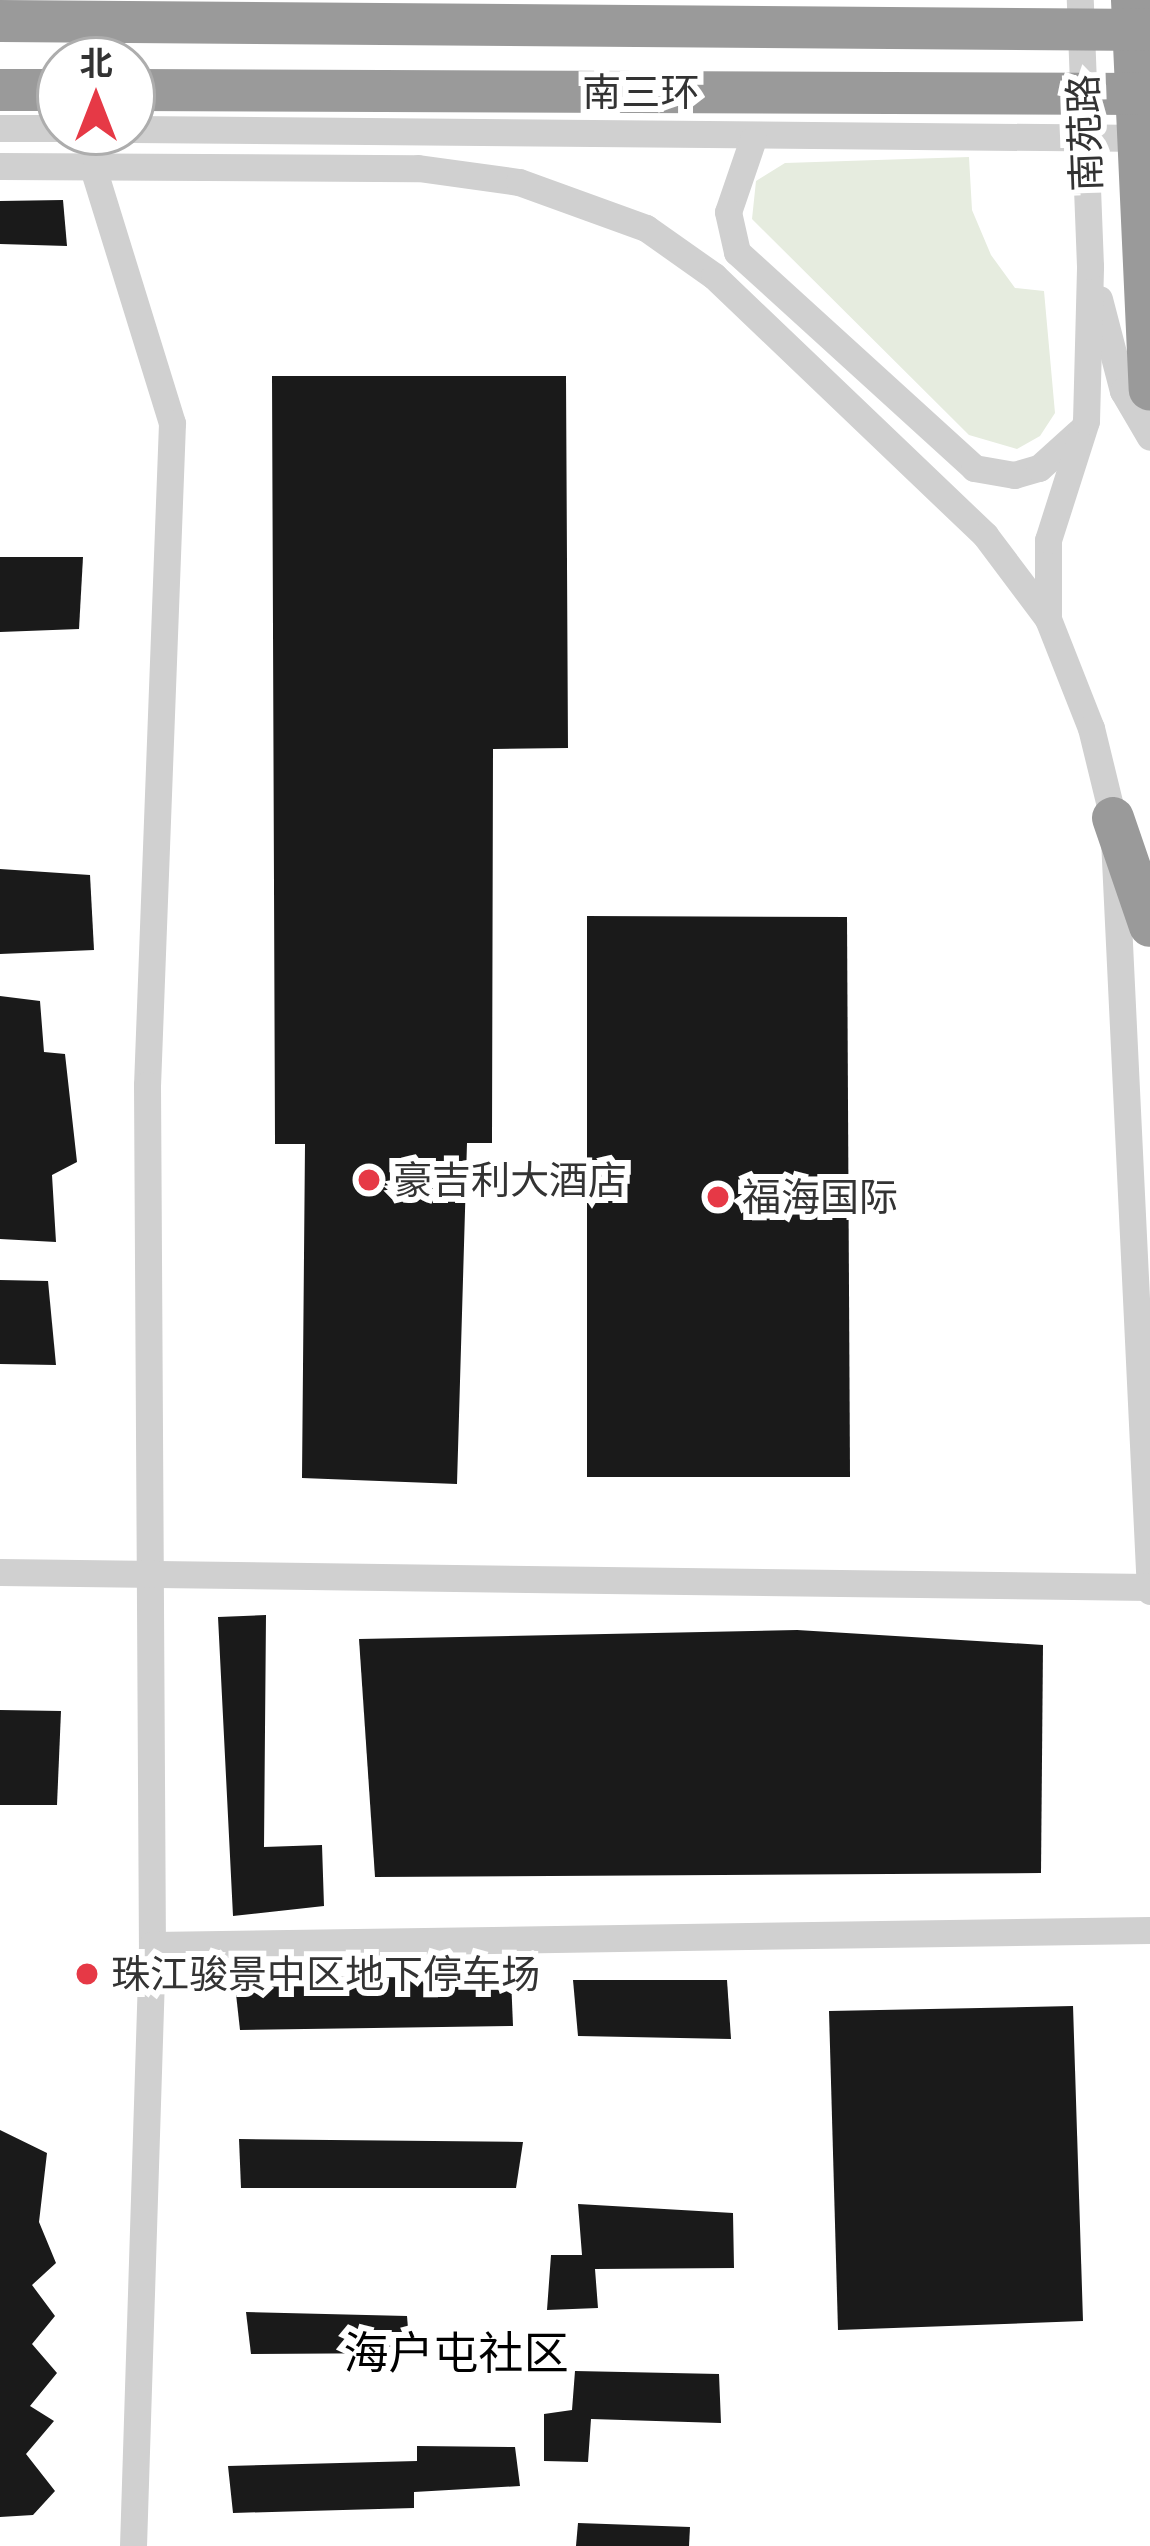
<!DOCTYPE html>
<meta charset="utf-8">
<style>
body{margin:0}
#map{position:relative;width:1150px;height:2546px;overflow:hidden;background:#fff;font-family:Cabin,"Noto Sans SC",sans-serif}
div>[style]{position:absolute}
.green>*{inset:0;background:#e6ecdf}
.building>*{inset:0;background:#1a1a1a}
.minor>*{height:27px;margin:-13.5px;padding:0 13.5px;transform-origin:13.5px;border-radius:13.5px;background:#d0d0d0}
.highway>*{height:42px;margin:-21px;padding:0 21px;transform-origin:21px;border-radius:21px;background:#9a9a9a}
.dots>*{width:33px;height:33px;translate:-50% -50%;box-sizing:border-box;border:6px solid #fff;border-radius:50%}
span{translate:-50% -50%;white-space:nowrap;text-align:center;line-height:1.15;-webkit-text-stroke:12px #fff;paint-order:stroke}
.street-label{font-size:39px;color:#333}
.poi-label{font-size:39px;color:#333}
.left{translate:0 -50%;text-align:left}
.quarter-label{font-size:45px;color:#000}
.north{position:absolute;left:36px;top:36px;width:120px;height:120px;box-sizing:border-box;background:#fff;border:3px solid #adadad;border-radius:50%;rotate:0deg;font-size:33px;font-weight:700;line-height:48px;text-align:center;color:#333}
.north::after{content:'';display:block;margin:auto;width:42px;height:54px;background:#e63946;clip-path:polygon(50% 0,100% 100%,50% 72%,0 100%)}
</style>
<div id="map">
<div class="green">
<i style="clip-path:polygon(969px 157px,972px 210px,991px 255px,1015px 288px,1044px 291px,1055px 413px,1040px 436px,1017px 449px,969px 435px,752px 219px,756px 181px,785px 163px)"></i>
</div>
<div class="building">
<i style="clip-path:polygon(63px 200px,67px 246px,0 244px,0 201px)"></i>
<i style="clip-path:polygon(272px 376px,566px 376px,568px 748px,493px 749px,492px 1143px,467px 1143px,457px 1484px,302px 1478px,305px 1144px,275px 1144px)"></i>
<i style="clip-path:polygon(0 557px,83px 557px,79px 629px,0 632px)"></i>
<i style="clip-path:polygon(0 869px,90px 875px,94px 950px,0 954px)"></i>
<i style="clip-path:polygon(587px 916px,847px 917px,850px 1477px,587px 1477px)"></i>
<i style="clip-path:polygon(0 996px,40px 1001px,44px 1052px,65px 1054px,77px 1162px,52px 1175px,56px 1242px,0 1239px)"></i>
<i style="clip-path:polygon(0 1280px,48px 1281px,56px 1365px,0 1364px)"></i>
<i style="clip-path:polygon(266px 1615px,264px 1847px,322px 1845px,324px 1906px,233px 1916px,218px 1617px)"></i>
<i style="clip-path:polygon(797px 1630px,1043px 1645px,1041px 1873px,375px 1877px,359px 1639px)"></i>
<i style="clip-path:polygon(0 1710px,61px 1711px,57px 1805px,0 1805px)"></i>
<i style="clip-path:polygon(234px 1976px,511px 1978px,513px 2026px,240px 2030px)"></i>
<i style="clip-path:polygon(573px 1980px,727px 1980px,731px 2039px,578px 2036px)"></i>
<i style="clip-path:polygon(1073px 2006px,1083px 2321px,838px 2330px,829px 2011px)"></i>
<i style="clip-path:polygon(0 2130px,47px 2153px,39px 2222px,56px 2263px,32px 2285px,55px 2316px,32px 2344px,57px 2373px,30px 2406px,54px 2421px,26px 2454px,55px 2491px,33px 2515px,0 2517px)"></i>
<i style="clip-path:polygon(239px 2139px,523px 2142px,516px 2188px,241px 2188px)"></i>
<i style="clip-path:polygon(578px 2204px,733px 2213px,734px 2268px,595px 2269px,598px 2308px,547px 2310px,551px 2255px,582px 2255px)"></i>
<i style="clip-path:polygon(246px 2312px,407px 2316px,410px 2353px,251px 2354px)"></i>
<i style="clip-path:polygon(575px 2371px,719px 2374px,721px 2423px,591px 2419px,588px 2462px,544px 2461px,544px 2414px,572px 2410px)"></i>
<i style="clip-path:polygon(417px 2446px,515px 2447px,520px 2486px,414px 2492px,414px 2508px,233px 2513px,228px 2466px,417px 2461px)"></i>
<i style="clip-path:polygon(578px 2523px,690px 2527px,689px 2546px,576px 2546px)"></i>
</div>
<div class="minor">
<i style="left:0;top:128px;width:60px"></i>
<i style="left:132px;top:129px;width:1018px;rotate:0.51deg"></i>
<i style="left:753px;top:139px;width:77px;rotate:108.9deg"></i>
<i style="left:728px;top:212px;width:41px;rotate:77.3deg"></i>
<i style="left:737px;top:252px;width:321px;rotate:42.3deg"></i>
<i style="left:974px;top:468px;width:41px;rotate:9.9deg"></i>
<i style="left:1014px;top:475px;width:26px;rotate:-16deg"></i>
<i style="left:1039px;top:468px;width:54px;rotate:-42deg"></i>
<i style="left:0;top:166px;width:418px;rotate:0.3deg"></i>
<i style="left:418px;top:168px;width:102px;rotate:7.9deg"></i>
<i style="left:519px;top:182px;width:135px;rotate:19.9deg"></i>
<i style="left:646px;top:228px;width:83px;rotate:35.2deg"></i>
<i style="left:714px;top:276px;width:375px;rotate:43.7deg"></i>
<i style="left:985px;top:535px;width:105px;rotate:53.1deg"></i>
<i style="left:1048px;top:619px;width:117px;rotate:68.5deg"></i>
<i style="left:1091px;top:728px;width:93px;rotate:76.3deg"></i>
<i style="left:1113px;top:818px;width:774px;rotate:87.26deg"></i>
<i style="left:94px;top:171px;width:264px;rotate:72.8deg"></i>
<i style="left:172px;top:423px;width:662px;rotate:92.16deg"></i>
<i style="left:147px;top:1085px;width:860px;rotate:89.67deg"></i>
<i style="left:152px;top:1945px;width:601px;rotate:91.81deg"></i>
<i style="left:1099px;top:299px;width:95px;rotate:75.4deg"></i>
<i style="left:1123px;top:391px;width:53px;rotate:59.6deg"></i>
<i style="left:1048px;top:619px;width:79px;rotate:-90deg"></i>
<i style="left:1048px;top:540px;width:125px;rotate:-72.3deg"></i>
<i style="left:1086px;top:421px;width:155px;rotate:-88.5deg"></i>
<i style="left:1090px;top:266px;width:266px;rotate:-92.2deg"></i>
<i style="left:0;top:1572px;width:1150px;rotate:0.75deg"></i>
<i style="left:152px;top:1945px;width:998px;rotate:-0.86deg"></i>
</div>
<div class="highway">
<i style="left:1132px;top:0;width:390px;rotate:87.4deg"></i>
<i style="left:0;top:21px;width:1150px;rotate:0.45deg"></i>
<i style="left:0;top:90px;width:60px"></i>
<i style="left:132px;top:90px;width:1018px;rotate:0.23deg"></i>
<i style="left:1113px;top:818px;width:114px;rotate:71.1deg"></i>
</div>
<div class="dots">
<i style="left:369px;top:1180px;background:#e63946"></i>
<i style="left:718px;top:1197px;background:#e63946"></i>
<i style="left:87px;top:1974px;background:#e63946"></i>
</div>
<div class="street-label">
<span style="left:641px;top:92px">南三环</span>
<span style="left:1085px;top:133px;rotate:-92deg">南苑路</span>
</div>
<div class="poi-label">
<span class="left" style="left:393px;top:1180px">豪吉利大酒店</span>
<span class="left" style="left:742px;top:1197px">福海国际</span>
<span class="left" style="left:111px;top:1974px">珠江骏景中区地下停车场</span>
</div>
<div class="quarter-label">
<span style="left:456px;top:2354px">海户屯社区</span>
</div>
<div class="north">北</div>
</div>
